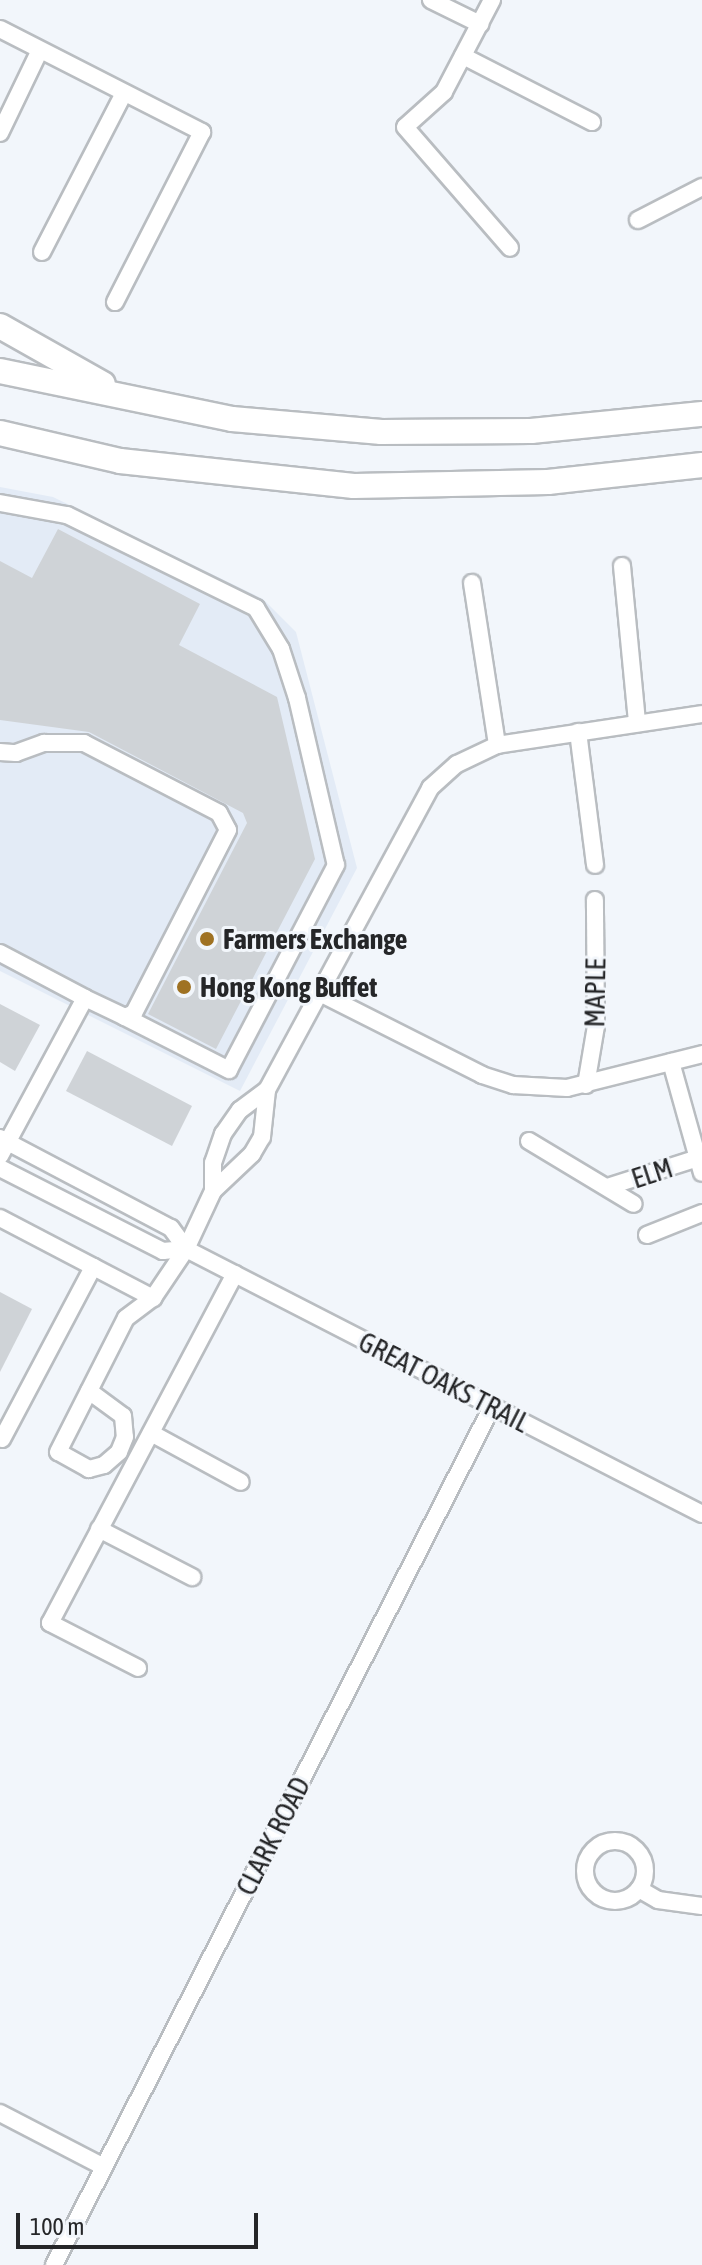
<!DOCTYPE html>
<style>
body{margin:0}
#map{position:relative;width:702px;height:2265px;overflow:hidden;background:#f2f6fb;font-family:"Asap Condensed",sans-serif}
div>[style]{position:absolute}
.built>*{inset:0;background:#e3ebf6}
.building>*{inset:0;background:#cfd3d7}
.roads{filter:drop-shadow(2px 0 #b9bdc1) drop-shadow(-2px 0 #b9bdc1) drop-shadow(0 2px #b9bdc1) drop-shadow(0 -2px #b9bdc1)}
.minor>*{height:16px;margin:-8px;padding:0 8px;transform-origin:8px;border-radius:8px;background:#fff}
.minor>.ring{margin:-8px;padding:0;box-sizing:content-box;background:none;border:16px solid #fff;border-radius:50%}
.highway>*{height:24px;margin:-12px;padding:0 12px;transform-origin:12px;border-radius:12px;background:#fff}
.dots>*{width:22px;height:22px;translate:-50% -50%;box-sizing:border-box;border:4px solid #f2f6fb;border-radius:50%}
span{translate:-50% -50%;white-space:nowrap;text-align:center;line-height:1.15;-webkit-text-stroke:6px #f2f6fb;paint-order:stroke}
.poi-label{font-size:28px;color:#252628;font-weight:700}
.left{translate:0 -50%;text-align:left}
.street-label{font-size:28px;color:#252628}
.scale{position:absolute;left:16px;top:2213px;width:242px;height:36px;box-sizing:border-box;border:4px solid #252628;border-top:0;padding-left:10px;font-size:24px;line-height:28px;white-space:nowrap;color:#252628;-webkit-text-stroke:6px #f2f6fb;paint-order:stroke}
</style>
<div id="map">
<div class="built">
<i style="clip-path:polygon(0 487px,53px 497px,263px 599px,296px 632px,357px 868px,240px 1091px,0 971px)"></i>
</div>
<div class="building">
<i style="clip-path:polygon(58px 529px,200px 604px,179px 645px,277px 697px,315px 859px,216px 1049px,148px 1014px,247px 823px,243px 813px,89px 732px,0 720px,0 561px,32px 578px)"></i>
<i style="clip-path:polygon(0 1004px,40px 1025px,15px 1071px,0 1062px)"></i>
<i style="clip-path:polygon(87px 1051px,192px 1106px,172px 1146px,66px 1091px)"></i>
<i style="clip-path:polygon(0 1292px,32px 1309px,0 1372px)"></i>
</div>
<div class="roads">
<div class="minor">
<i style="left:431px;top:0;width:55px;rotate:26.1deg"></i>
<i style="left:492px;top:0;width:104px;rotate:117.6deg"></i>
<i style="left:444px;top:92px;width:52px;rotate:138.1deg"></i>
<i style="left:405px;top:127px;width:160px;rotate:49deg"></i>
<i style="left:0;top:29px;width:227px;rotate:27deg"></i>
<i style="left:202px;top:132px;width:191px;rotate:117.1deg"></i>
<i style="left:463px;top:56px;width:145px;rotate:27.1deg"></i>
<i style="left:0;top:133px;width:92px;rotate:-64.3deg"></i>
<i style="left:638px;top:220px;width:72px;rotate:-27.3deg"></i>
<i style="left:42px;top:252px;width:179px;rotate:-62.7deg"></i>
<i style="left:0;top:503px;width:68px;rotate:10.2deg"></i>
<i style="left:67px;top:515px;width:211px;rotate:26.2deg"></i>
<i style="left:256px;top:608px;width:48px;rotate:58.6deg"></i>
<i style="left:281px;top:649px;width:52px;rotate:71.9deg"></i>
<i style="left:297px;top:698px;width:171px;rotate:76.9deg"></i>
<i style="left:336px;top:865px;width:231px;rotate:117.6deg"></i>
<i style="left:229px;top:1070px;width:117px;rotate:-153deg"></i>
<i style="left:622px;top:566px;width:158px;rotate:84.5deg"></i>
<i style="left:472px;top:583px;width:164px;rotate:81.2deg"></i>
<i style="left:578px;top:732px;width:134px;rotate:82.7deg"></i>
<i style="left:0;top:752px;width:16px;rotate:4deg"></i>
<i style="left:16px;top:753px;width:30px;rotate:-20deg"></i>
<i style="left:44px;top:743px;width:40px"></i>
<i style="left:84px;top:743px;width:152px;rotate:27.4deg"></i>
<i style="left:219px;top:813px;width:19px;rotate:62deg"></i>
<i style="left:228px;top:830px;width:206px;rotate:117.2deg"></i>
<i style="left:134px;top:1013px;width:10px;rotate:156deg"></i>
<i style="left:125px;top:1017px;width:44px;rotate:-154.6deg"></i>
<i style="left:85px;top:998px;width:179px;rotate:118.3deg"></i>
<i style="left:0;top:953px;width:96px;rotate:27.9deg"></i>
<i style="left:318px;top:992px;width:184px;rotate:26.8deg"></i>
<i style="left:482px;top:1075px;width:33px;rotate:18deg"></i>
<i style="left:513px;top:1085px;width:54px;rotate:3.2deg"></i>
<i style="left:567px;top:1088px;width:139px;rotate:-14.1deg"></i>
<i style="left:671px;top:1062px;width:115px;rotate:74.4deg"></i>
<i style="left:586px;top:1085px;width:60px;rotate:-80.4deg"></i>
<i style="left:596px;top:1026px;width:126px;rotate:-90.5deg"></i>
<i style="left:0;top:1138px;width:193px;rotate:27.8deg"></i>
<i style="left:171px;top:1228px;width:26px;rotate:54deg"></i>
<i style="left:186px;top:1249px;width:580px;rotate:27.18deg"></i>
<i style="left:529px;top:1141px;width:122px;rotate:31deg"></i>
<i style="left:0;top:1168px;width:183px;rotate:27deg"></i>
<i style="left:163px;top:1251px;width:23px;rotate:-5deg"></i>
<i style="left:607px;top:1187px;width:96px;rotate:-17.7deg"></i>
<i style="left:213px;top:1191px;width:54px;rotate:-43.5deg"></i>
<i style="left:252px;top:1154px;width:20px;rotate:-60deg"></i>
<i style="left:262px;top:1137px;width:47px;rotate:-83.9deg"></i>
<i style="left:0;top:1218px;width:173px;rotate:27.6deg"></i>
<i style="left:647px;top:1235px;width:59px;rotate:-21.8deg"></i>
<i style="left:89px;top:1391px;width:42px;rotate:36.3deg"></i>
<i style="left:123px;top:1416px;width:21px;rotate:85deg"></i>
<i style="left:125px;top:1437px;width:16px;rotate:112deg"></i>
<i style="left:119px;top:1452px;width:20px;rotate:139deg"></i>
<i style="left:104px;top:1465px;width:16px;rotate:165deg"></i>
<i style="left:89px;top:1469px;width:35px;rotate:-151deg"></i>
<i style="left:58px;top:1452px;width:150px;rotate:-63.1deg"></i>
<i style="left:126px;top:1318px;width:34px;rotate:-37deg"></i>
<i style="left:153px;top:1298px;width:59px;rotate:-56deg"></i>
<i style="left:186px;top:1249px;width:64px;rotate:-65deg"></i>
<i style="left:213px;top:1191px;width:28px;rotate:-90deg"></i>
<i style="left:213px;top:1163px;width:31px;rotate:-71deg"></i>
<i style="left:223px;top:1134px;width:29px;rotate:-55deg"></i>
<i style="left:240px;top:1110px;width:34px;rotate:-37deg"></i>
<i style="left:267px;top:1090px;width:343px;rotate:-61.6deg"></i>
<i style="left:430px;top:788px;width:36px;rotate:-42deg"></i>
<i style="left:457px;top:764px;width:44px;rotate:-25.4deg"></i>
<i style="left:497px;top:745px;width:207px;rotate:-8.6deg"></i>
<i style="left:151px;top:1433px;width:102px;rotate:28.6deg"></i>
<i style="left:2px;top:1439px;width:195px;rotate:-62.1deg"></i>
<i style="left:99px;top:1529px;width:105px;rotate:27.3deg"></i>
<i style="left:138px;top:1668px;width:99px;rotate:-152.9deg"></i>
<i style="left:50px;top:1623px;width:395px;rotate:-62.1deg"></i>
<i class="ring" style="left:585px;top:1841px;width:44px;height:44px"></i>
<i style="left:639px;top:1889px;width:22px;rotate:30deg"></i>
<i style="left:658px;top:1900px;width:44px;rotate:7.8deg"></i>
<i style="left:0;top:2113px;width:117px;rotate:27.4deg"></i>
<i style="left:54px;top:2265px;width:963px;rotate:-62.96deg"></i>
</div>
<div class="highway">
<i style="left:0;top:326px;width:118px;rotate:29.4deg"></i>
<i style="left:0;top:371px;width:237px;rotate:11.7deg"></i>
<i style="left:232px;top:419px;width:150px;rotate:5deg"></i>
<i style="left:381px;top:432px;width:150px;rotate:-0.4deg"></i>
<i style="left:531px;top:431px;width:172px;rotate:-5.7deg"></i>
<i style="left:0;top:433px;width:123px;rotate:13.1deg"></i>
<i style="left:120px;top:461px;width:235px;rotate:6.1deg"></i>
<i style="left:354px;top:486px;width:194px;rotate:-1.2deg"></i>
<i style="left:548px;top:482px;width:155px;rotate:-6.3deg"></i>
</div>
</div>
<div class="dots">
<i style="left:207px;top:939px;background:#9f7223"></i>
<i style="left:184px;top:987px;background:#9f7223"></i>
</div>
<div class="poi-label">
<span class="left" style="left:223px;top:939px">Farmers Exchange</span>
<span class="left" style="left:200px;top:987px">Hong Kong Buffet</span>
</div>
<div class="street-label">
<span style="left:595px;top:993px;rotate:-89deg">MAPLE</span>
<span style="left:652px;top:1173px;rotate:-18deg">ELM</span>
<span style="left:444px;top:1382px;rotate:27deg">GREAT OAKS TRAIL</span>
<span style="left:273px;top:1836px;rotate:-63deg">CLARK ROAD</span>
</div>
<div class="scale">100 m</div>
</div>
